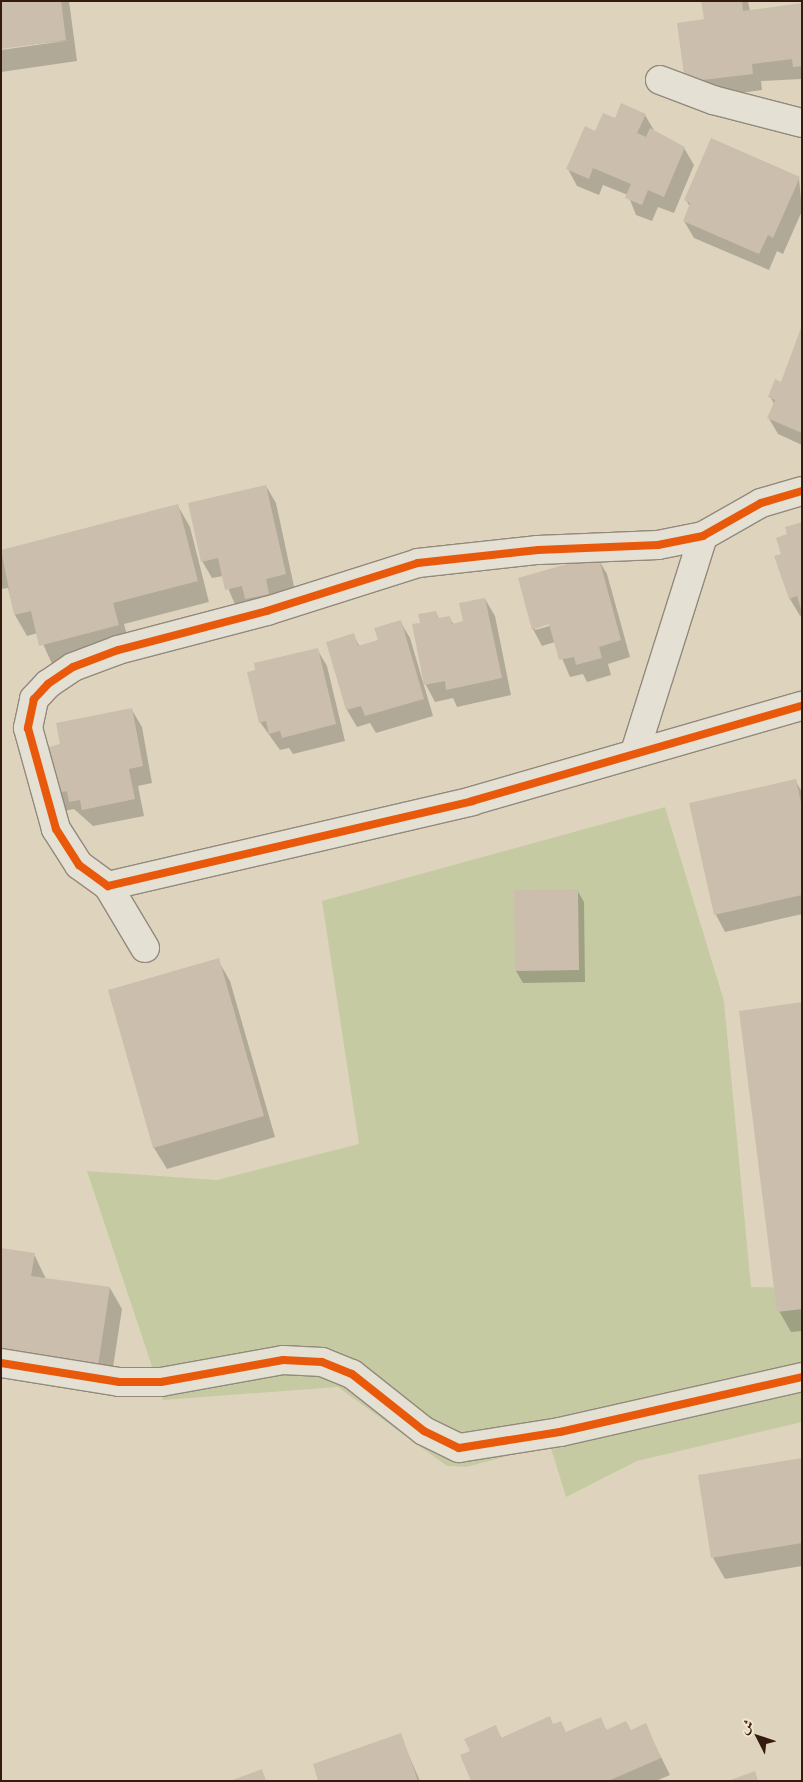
<!DOCTYPE html>
<meta charset="utf-8">
<style>
body{margin:0}
#map{position:relative;width:803px;height:1782px;overflow:hidden;background:#ded4bd;font-family:"IM FELL French Canon",Amiri,serif}
div>[style]{position:absolute}
.green>*{inset:0;background:#c6caa3}
.shadow>*{inset:0;background:#0003}
.building>*{inset:0;background:#ccbeac}
.roads{filter:drop-shadow(1px 0 #92897b) drop-shadow(-1px 0 #92897b) drop-shadow(0 1px #92897b) drop-shadow(0 -1px #92897b)}
.minor>*{height:28px;margin:-14px;padding:0 14px;transform-origin:14px;border-radius:14px;background:#e5e0d4}
.cycleway>*{height:8px;margin:-4px;padding:0 4px;transform-origin:4px;border-radius:4px;background:#e8590c}
span{translate:-50% -50%;white-space:nowrap;text-align:center;line-height:1.15;-webkit-text-stroke:4.5px #f2e7cc;paint-order:stroke}
.frame{position:absolute;inset:0;border:2px solid #351b0f;pointer-events:none}
.north{position:absolute;left:733px;top:1712px;width:50px;height:50px;-webkit-text-stroke:4px #f2e7cc;paint-order:stroke;rotate:311deg;font-size:14px;font-weight:700;line-height:20px;text-align:center;color:#351b0f}
.north::after{content:'';display:block;margin:auto;width:18px;height:22px;background:#351b0f;clip-path:polygon(50% 0,100% 100%,50% 72%,0 100%)}
</style>
<div id="map">
<div class="green">
<i style="clip-path:polygon(665px 807px,724px 1001px,751px 1287px,802px 1288px,802px 1422px,637px 1461px,566px 1497px,550px 1445px,466px 1467px,447px 1466px,338px 1387px,163px 1400px,87px 1171px,217px 1180px,359px 1144px,322px 901px)"></i>
</div>
<div class="shadow">
<i style="clip-path:polygon(1px 1px,69px 1px,77px 61px,1px 72px,1px 50px,72px 40px,1px 48px)"></i>
<i style="clip-path:polygon(703px 1px,748px 1px,750px 11px,802px 4px,802px 79px,761px 81px,762px 90px,696px 99px,705px 20px)"></i>
<i style="clip-path:polygon(645px 115px,655px 132px,684px 148px,694px 165px,674px 213px,658px 207px,652px 221px,636px 215px,628px 195px,603px 185px,599px 195px,577px 186px,568px 169px,596px 132px,615px 120px)"></i>
<i style="clip-path:polygon(799px 178px,802px 211px,783px 254px,777px 251px,769px 270px,694px 238px,684px 221px,690px 207px,686px 200px)"></i>
<i style="clip-path:polygon(802px 329px,802px 445px,778px 434px,768px 417px,774px 404px,770px 396px,782px 383px)"></i>
<i style="clip-path:polygon(266px 486px,276px 503px,295px 591px,236px 607px,223px 576px,212px 578px,202px 561px)"></i>
<i style="clip-path:polygon(178px 506px,190px 527px,209px 602px,124px 624px,130px 646px,53px 666px,38px 633px,27px 636px,15px 615px,8px 588px,1px 589px,1px 552px)"></i>
<i style="clip-path:polygon(802px 524px,802px 615px,800px 616px,790px 599px,782px 554px,788px 535px)"></i>
<i style="clip-path:polygon(evenodd,597px 557px,607px 574px,630px 657px,608px 664px,611px 675px,587px 682px,583px 674px,570px 677px,555px 642px,542px 646px,533px 629px,597px 557px,555px 621px,556px 624px,535px 630px,535px 627px,555px 621px)"></i>
<i style="clip-path:polygon(485px 599px,495px 616px,511px 695px,457px 707px,453px 698px,435px 702px,426px 685px,421px 624px,436px 612px,439px 619px,449px 617px,454px 625px,464px 622px)"></i>
<i style="clip-path:polygon(400px 621px,410px 638px,433px 716px,376px 733px,370px 723px,357px 727px,347px 710px,353px 635px,360px 647px,379px 641px)"></i>
<i style="clip-path:polygon(317px 649px,327px 666px,345px 741px,293px 754px,289px 748px,280px 750px,260px 722px)"></i>
<i style="clip-path:polygon(132px 710px,142px 727px,152px 783px,138px 786px,144px 816px,93px 826px,74px 809px,64px 811px,45px 749px,62px 745px)"></i>
<i style="clip-path:polygon(795px 780px,802px 792px,802px 914px,725px 932px,716px 915px,691px 804px)"></i>
<i style="clip-path:polygon(577px 890px,584px 902px,585px 982px,523px 983px,516px 971px,515px 891px)"></i>
<i style="clip-path:polygon(218px 960px,230px 981px,275px 1137px,167px 1169px,154px 1148px,110px 991px)"></i>
<i style="clip-path:polygon(802px 1004px,802px 1331px,791px 1332px,779px 1311px)"></i>
<i style="clip-path:polygon(34px 1254px,46px 1279px,110px 1288px,122px 1309px,110px 1387px,1px 1371px)"></i>
<i style="clip-path:polygon(802px 1459px,802px 1566px,725px 1579px,713px 1558px)"></i>
<i style="clip-path:polygon(600px 1719px,607px 1731px,631px 1731px,645px 1725px,670px 1775px,656px 1781px,472px 1781px,472px 1752px,495px 1727px,502px 1739px,554px 1726px,567px 1734px)"></i>
<i style="clip-path:polygon(400px 1735px,420px 1781px,320px 1781px)"></i>
</div>
<div class="building">
<i style="clip-path:polygon(1px 1px,61px 1px,66px 40px,1px 49px)"></i>
<i style="clip-path:polygon(701px 1px,742px 1px,743px 11px,802px 3px,802px 66px,793px 67px,792px 59px,752px 64px,753px 74px,685px 82px,677px 23px,704px 19px)"></i>
<i style="clip-path:polygon(621px 103px,646px 114px,637px 133px,646px 137px,650px 128px,685px 147px,664px 197px,648px 190px,642px 205px,625px 198px,631px 184px,593px 168px,589px 179px,566px 169px,585px 126px,595px 131px,603px 113px,615px 118px)"></i>
<i style="clip-path:polygon(711px 138px,800px 177px,773px 238px,768px 235px,759px 254px,683px 221px,690px 203px,684px 200px)"></i>
<i style="clip-path:polygon(802px 325px,802px 433px,767px 418px,775px 400px,768px 397px,775px 379px,781px 382px)"></i>
<i style="clip-path:polygon(266px 485px,286px 574px,266px 579px,269px 594px,245px 599px,242px 586px,225px 590px,218px 558px,201px 562px,188px 503px)"></i>
<i style="clip-path:polygon(178px 504px,198px 581px,113px 603px,119px 625px,39px 646px,31px 611px,14px 615px,1px 550px)"></i>
<i style="clip-path:polygon(802px 522px,802px 609px,801px 609px,797px 596px,789px 599px,774px 556px,781px 554px,776px 538px,787px 534px,785px 527px)"></i>
<i style="clip-path:polygon(598px 555px,621px 640px,599px 647px,602px 658px,576px 665px,574px 657px,559px 660px,549px 624px,532px 630px,518px 578px)"></i>
<i style="clip-path:polygon(485px 598px,502px 678px,446px 690px,445px 681px,424px 685px,412px 624px,420px 623px,418px 614px,436px 611px,438px 618px,450px 616px,452px 624px,463px 621px,459px 603px)"></i>
<i style="clip-path:polygon(401px 620px,424px 699px,365px 716px,361px 706px,346px 710px,326px 642px,354px 633px,358px 646px,378px 640px,374px 628px)"></i>
<i style="clip-path:polygon(318px 648px,336px 724px,282px 738px,280px 731px,269px 734px,266px 721px,259px 723px,247px 672px,255px 670px,254px 663px)"></i>
<i style="clip-path:polygon(132px 708px,143px 766px,129px 769px,135px 799px,82px 810px,80px 800px,69px 802px,67px 791px,53px 794px,44px 748px,60px 744px,56px 723px)"></i>
<i style="clip-path:polygon(796px 779px,802px 807px,802px 895px,714px 915px,689px 803px)"></i>
<i style="clip-path:polygon(578px 889px,579px 970px,515px 971px,514px 890px)"></i>
<i style="clip-path:polygon(219px 958px,264px 1116px,153px 1148px,108px 990px)"></i>
<i style="clip-path:polygon(802px 1002px,802px 1309px,777px 1312px,739px 1011px)"></i>
<i style="clip-path:polygon(1px 1248px,35px 1253px,31px 1276px,110px 1287px,98px 1366px,1px 1352px)"></i>
<i style="clip-path:polygon(802px 1458px,802px 1543px,711px 1558px,698px 1475px)"></i>
<i style="clip-path:polygon(550px 1716px,553px 1724px,561px 1721px,566px 1732px,601px 1717px,606px 1730px,626px 1721px,631px 1730px,646px 1723px,661px 1758px,608px 1781px,471px 1781px,460px 1755px,470px 1751px,464px 1739px,496px 1725px,501px 1738px)"></i>
<i style="clip-path:polygon(401px 1733px,418px 1781px,318px 1781px,313px 1764px)"></i>
<i style="clip-path:polygon(262px 1769px,266px 1781px,230px 1781px)"></i>
<i style="clip-path:polygon(755px 1771px,758px 1781px,728px 1781px)"></i>
</div>
<div class="roads">
<div class="minor">
<i style="left:660px;top:80px;width:57px;rotate:20.7deg"></i>
<i style="left:713px;top:100px;width:92px;rotate:14.5deg"></i>
<i style="left:635px;top:752px;width:226px;rotate:-72.5deg"></i>
<i style="left:108px;top:886px;width:374px;rotate:-13.1deg"></i>
<i style="left:472px;top:801px;width:343px;rotate:-16.1deg"></i>
<i style="left:145px;top:948px;width:72px;rotate:-120.8deg"></i>
<i style="left:108px;top:886px;width:36px;rotate:-144deg"></i>
<i style="left:79px;top:865px;width:43px;rotate:-122.6deg"></i>
<i style="left:56px;top:829px;width:105px;rotate:-105.5deg"></i>
<i style="left:28px;top:728px;width:30px;rotate:-78deg"></i>
<i style="left:34px;top:699px;width:21px;rotate:-47deg"></i>
<i style="left:48px;top:684px;width:30px;rotate:-34deg"></i>
<i style="left:73px;top:667px;width:48px;rotate:-20.7deg"></i>
<i style="left:118px;top:650px;width:154px;rotate:-14.7deg"></i>
<i style="left:267px;top:611px;width:158px;rotate:-17.6deg"></i>
<i style="left:418px;top:563px;width:121px;rotate:-6.2deg"></i>
<i style="left:538px;top:550px;width:120px;rotate:-2.4deg"></i>
<i style="left:658px;top:545px;width:46px;rotate:-11.3deg"></i>
<i style="left:703px;top:536px;width:67px;rotate:-29.6deg"></i>
<i style="left:761px;top:503px;width:43px;rotate:-16.3deg"></i>
<i style="left:1px;top:1363px;width:120px;rotate:9.1deg"></i>
<i style="left:119px;top:1382px;width:42px"></i>
<i style="left:161px;top:1382px;width:124px;rotate:-10.2deg"></i>
<i style="left:283px;top:1360px;width:39px;rotate:3deg"></i>
<i style="left:322px;top:1362px;width:32px;rotate:22deg"></i>
<i style="left:352px;top:1374px;width:92px;rotate:38.4deg"></i>
<i style="left:424px;top:1431px;width:39px;rotate:26deg"></i>
<i style="left:459px;top:1448px;width:102px;rotate:-9deg"></i>
<i style="left:560px;top:1432px;width:248px;rotate:-12.8deg"></i>
</div>
</div>
<div class="cycleway">
<i style="left:802px;top:491px;width:43px;rotate:163.7deg"></i>
<i style="left:761px;top:503px;width:67px;rotate:150.4deg"></i>
<i style="left:703px;top:536px;width:46px;rotate:168.7deg"></i>
<i style="left:658px;top:545px;width:120px;rotate:177.6deg"></i>
<i style="left:538px;top:550px;width:121px;rotate:173.8deg"></i>
<i style="left:418px;top:563px;width:158px;rotate:162.4deg"></i>
<i style="left:267px;top:611px;width:154px;rotate:165.3deg"></i>
<i style="left:118px;top:650px;width:48px;rotate:159.3deg"></i>
<i style="left:73px;top:667px;width:30px;rotate:146deg"></i>
<i style="left:48px;top:684px;width:21px;rotate:133deg"></i>
<i style="left:34px;top:699px;width:30px;rotate:102deg"></i>
<i style="left:28px;top:728px;width:105px;rotate:74.5deg"></i>
<i style="left:56px;top:829px;width:43px;rotate:57.4deg"></i>
<i style="left:79px;top:865px;width:36px;rotate:36deg"></i>
<i style="left:108px;top:886px;width:374px;rotate:-13.1deg"></i>
<i style="left:472px;top:801px;width:343px;rotate:-16.1deg"></i>
<i style="left:1px;top:1363px;width:120px;rotate:9.1deg"></i>
<i style="left:119px;top:1382px;width:42px"></i>
<i style="left:161px;top:1382px;width:124px;rotate:-10.2deg"></i>
<i style="left:283px;top:1360px;width:39px;rotate:3deg"></i>
<i style="left:322px;top:1362px;width:32px;rotate:22deg"></i>
<i style="left:352px;top:1374px;width:92px;rotate:38.4deg"></i>
<i style="left:424px;top:1431px;width:39px;rotate:26deg"></i>
<i style="left:459px;top:1448px;width:102px;rotate:-9deg"></i>
<i style="left:560px;top:1432px;width:248px;rotate:-12.8deg"></i>
</div>
<div class="frame"></div>
<div class="north">ش</div>
</div>
